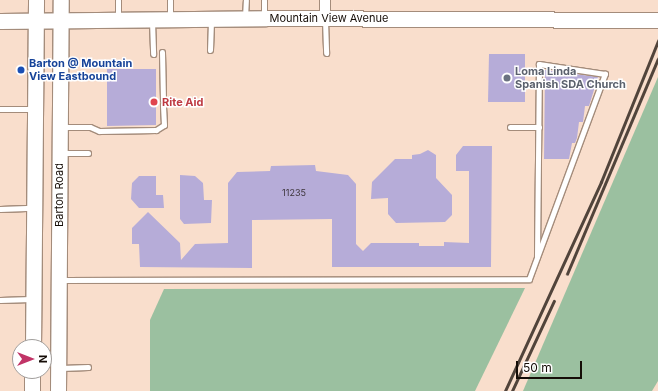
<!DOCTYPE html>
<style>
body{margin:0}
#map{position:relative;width:658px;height:391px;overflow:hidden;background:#f9decc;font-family:Inter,sans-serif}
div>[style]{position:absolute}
.green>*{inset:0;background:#9bc0a0}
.building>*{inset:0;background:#b6acd8}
.roads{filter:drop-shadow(1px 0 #a48c7b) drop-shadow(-1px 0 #a48c7b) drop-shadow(0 1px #a48c7b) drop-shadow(0 -1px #a48c7b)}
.lane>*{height:5px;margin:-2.5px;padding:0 2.5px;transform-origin:2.5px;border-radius:2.5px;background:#fff}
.street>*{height:10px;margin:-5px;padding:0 5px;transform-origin:5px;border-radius:5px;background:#fff}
.secondary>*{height:15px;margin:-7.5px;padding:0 7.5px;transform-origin:7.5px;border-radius:7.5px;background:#fff}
.rail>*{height:2.5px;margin:-1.25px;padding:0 1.25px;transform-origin:1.25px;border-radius:1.25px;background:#51443b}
.dots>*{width:11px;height:11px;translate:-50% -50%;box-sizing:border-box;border:2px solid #fff;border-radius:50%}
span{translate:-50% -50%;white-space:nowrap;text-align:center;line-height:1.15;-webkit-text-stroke:3px #fff;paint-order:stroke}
.number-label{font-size:9px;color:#3d353b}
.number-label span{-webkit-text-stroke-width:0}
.street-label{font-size:11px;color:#150d07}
.transit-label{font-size:11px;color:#164399;font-weight:700}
.left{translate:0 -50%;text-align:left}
.worship-label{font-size:11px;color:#5b616d;font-weight:700}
.health-label{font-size:11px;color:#be3a42;font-weight:700}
.north{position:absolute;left:12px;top:339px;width:40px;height:40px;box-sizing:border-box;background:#fff;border:1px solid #a19e9c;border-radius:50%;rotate:90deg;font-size:11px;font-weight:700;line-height:16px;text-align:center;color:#150d07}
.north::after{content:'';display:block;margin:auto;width:14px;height:18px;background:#c13467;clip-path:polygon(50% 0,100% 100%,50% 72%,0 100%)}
.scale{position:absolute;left:516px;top:361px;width:66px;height:18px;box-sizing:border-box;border:2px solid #150d07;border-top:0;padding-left:5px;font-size:12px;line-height:14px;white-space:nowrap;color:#150d07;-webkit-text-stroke:3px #fff;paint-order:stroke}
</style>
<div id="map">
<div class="green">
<i style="clip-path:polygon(658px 77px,658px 381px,652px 391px,523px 391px)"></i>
<i style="clip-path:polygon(525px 288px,475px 391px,150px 391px,150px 320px,164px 289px)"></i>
</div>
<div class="building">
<i style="clip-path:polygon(489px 54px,525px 54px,525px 102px,488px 102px)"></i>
<i style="clip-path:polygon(107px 69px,156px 69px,156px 125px,107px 126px)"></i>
<i style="clip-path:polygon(545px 70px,598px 77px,589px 106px,585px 106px,583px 122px,579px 122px,577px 138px,575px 143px,572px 143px,569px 159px,544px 159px)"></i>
<i style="clip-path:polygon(463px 146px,492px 146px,491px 267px,332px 267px,332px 219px,252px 220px,252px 268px,140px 267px,139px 244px,132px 244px,132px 228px,148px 212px,180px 243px,181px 260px,195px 244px,228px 243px,228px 183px,237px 172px,270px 171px,271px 166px,315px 165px,316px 171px,348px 175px,356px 184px,356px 244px,363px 251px,371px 243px,419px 243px,419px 246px,444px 246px,444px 242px,469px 243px,469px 171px,456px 171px,456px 155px)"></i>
<i style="clip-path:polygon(428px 150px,436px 155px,436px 178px,452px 195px,452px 215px,445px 222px,396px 223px,388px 214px,388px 198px,371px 199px,372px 182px,395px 159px,412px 159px,412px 155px,420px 154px)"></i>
<i style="clip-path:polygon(180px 175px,195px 176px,203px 183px,204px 200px,212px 200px,211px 223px,184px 224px,180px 219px)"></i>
<i style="clip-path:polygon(139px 176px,156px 176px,156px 195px,163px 195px,164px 208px,139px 208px,131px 199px,132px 183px)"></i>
</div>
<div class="roads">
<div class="lane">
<i style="left:118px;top:0;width:19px;rotate:90deg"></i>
<i style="left:170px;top:17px;width:17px;rotate:-90deg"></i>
<i style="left:245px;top:17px;width:17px;rotate:-87deg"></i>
<i style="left:264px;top:17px;width:17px;rotate:-90deg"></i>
<i style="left:325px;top:20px;width:33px;rotate:88deg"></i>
<i style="left:152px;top:21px;width:33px;rotate:88deg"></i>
<i style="left:210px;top:50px;width:29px;rotate:-88deg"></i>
<i style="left:162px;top:52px;width:48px;rotate:88.8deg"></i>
<i style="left:0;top:109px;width:33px"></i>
<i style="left:61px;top:127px;width:29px"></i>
<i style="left:90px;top:127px;width:10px;rotate:24deg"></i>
<i style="left:99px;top:131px;width:57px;rotate:-1deg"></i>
<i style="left:156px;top:130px;width:9px;rotate:-32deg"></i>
<i style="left:164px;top:125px;width:20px;rotate:-93deg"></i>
<i style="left:510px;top:127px;width:29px"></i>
<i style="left:61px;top:153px;width:27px"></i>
<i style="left:0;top:209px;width:33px;rotate:-2deg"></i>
<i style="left:59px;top:280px;width:470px;rotate:-0.1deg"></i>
<i style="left:529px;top:279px;width:219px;rotate:-69.7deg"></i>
<i style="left:605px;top:74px;width:67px;rotate:-171.4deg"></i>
<i style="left:539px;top:64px;width:193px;rotate:90.6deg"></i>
<i style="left:0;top:300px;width:31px;rotate:-2deg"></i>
<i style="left:61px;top:368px;width:27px;rotate:-2deg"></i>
</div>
<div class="street">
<i style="left:325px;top:0;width:18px;rotate:90deg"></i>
</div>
<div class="secondary">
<i style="left:0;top:21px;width:266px;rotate:-0.6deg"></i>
<i style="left:266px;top:18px;width:392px;rotate:0.3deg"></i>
<i style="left:33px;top:347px;width:347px;rotate:-89.5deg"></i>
<i style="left:32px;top:391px;width:20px;rotate:-90deg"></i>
<i style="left:58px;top:391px;width:391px;rotate:-89.6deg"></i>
</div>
</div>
<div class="rail">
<i style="left:567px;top:274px;width:233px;rotate:-67.1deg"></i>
<i style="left:505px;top:391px;width:230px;rotate:-65.3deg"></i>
<i style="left:601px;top:182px;width:152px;rotate:-68deg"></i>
<i style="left:512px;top:391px;width:99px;rotate:-65deg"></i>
</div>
<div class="dots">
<i style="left:21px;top:70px;background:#1a4fb4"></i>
<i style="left:507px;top:78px;background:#6b7280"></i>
<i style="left:154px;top:102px;background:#e0444e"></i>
</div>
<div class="number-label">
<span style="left:294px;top:193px">11235</span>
</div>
<div class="street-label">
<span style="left:329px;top:18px">Mountain View Avenue</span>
<span style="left:59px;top:195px;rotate:-90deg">Barton Road</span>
</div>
<div class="transit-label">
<span class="left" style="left:29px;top:70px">Barton @ Mountain<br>View Eastbound</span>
</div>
<div class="worship-label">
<span class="left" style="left:515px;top:78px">Loma Linda<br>Spanish SDA Church</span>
</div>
<div class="health-label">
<span class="left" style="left:162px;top:102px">Rite Aid</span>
</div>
<div class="north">N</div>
<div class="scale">50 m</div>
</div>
